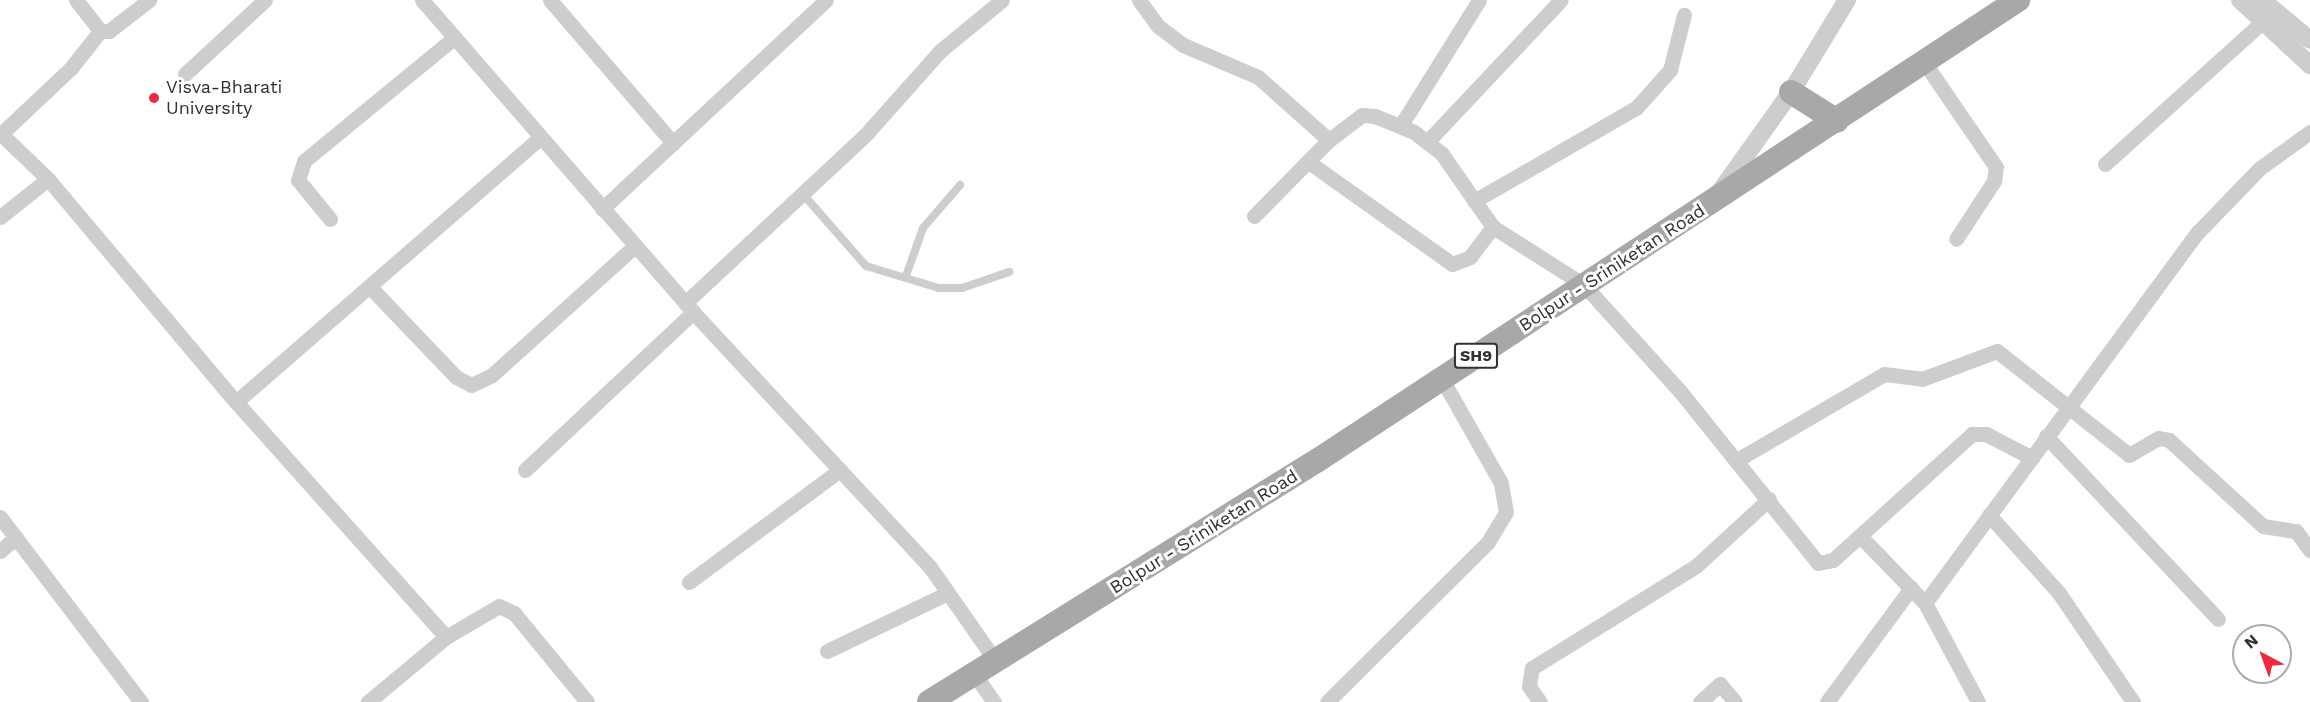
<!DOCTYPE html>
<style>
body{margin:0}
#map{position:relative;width:2310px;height:702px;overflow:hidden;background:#fff;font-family:"Work Sans",sans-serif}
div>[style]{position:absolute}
.service>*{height:8px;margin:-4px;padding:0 4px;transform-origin:4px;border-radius:4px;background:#cdcdcd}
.minor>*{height:15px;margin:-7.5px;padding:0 7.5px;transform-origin:7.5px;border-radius:7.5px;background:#cdcdcd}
.tertiary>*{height:18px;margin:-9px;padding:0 9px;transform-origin:9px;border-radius:9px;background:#cdcdcd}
.primary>*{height:24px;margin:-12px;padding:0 12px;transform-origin:12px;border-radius:12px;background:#a8a8a8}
.dots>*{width:16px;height:16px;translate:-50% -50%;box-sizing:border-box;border:3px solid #fff;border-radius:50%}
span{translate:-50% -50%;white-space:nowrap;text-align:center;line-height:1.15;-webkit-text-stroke:6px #fff;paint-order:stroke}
.shield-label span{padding:2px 4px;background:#fff;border:2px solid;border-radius:4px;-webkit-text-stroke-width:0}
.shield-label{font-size:16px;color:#303030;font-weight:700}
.poi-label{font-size:18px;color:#303030}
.left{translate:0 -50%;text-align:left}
.street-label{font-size:18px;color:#303030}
.north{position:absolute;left:2232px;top:624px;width:60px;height:60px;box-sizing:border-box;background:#fff;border:2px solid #acacac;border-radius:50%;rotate:319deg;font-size:16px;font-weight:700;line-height:24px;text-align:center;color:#303030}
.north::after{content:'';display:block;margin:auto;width:21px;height:27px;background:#f0293e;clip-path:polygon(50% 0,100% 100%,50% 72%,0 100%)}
</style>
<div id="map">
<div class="service">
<i style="left:802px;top:193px;width:97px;rotate:48.8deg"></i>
<i style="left:866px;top:266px;width:76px;rotate:16.8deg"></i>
<i style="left:939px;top:288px;width:23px"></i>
<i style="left:962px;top:288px;width:50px;rotate:-18.8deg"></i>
<i style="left:906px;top:276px;width:51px;rotate:-70.5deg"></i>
<i style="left:923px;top:228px;width:57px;rotate:-49.3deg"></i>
</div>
<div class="minor">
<i style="left:76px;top:0;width:39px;rotate:52deg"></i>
<i style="left:100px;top:31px;width:9px"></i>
<i style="left:109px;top:31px;width:51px;rotate:-37.8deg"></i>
<i style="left:422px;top:0;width:413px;rotate:49deg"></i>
<i style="left:693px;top:312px;width:348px;rotate:47.1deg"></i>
<i style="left:930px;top:567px;width:117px;rotate:55.1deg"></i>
<i style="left:550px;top:0;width:189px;rotate:49.3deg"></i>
<i style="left:1139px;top:0;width:32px;rotate:54deg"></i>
<i style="left:1158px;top:26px;width:31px;rotate:37deg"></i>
<i style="left:1183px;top:45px;width:82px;rotate:23.1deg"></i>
<i style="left:1258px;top:77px;width:95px;rotate:41.6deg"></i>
<i style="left:1329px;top:140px;width:41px;rotate:-37.1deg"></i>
<i style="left:1362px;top:115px;width:13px;rotate:4deg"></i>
<i style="left:1375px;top:116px;width:42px;rotate:22.3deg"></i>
<i style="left:1414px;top:132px;width:36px;rotate:38deg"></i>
<i style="left:1442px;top:154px;width:89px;rotate:55.1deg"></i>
<i style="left:1493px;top:227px;width:108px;rotate:32.5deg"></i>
<i style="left:1584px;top:285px;width:142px;rotate:47.9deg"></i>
<i style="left:1679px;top:390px;width:222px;rotate:51.2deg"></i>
<i style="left:1818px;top:563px;width:15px;rotate:-11deg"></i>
<i style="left:1833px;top:560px;width:188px;rotate:-42.2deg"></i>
<i style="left:1972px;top:434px;width:14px"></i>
<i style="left:1986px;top:434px;width:52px;rotate:27.6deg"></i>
<i style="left:1924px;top:62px;width:127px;rotate:55.6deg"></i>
<i style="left:1996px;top:167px;width:14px;rotate:98deg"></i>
<i style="left:1994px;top:181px;width:69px;rotate:123.2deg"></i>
<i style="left:185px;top:74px;width:109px;rotate:-42.8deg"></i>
<i style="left:1401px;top:125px;width:147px;rotate:-58deg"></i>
<i style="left:0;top:133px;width:66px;rotate:43.8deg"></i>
<i style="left:48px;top:179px;width:292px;rotate:49.9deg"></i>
<i style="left:236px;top:402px;width:315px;rotate:48.2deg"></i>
<i style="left:446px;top:637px;width:102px;rotate:140.2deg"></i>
<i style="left:2px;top:133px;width:95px;rotate:-43.3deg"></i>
<i style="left:71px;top:68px;width:47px;rotate:-51.9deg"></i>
<i style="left:1427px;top:142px;width:195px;rotate:-46.7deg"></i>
<i style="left:1310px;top:163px;width:174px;rotate:35.4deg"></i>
<i style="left:1452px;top:264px;width:19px;rotate:-21deg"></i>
<i style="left:1470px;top:257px;width:38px;rotate:-53deg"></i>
<i style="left:2105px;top:164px;width:212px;rotate:-42.1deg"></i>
<i style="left:1474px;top:201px;width:187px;rotate:-29.9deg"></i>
<i style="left:1636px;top:108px;width:51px;rotate:-48.2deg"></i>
<i style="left:1670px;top:70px;width:57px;rotate:-75.7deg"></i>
<i style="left:602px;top:209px;width:306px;rotate:-43deg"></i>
<i style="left:1254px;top:216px;width:107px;rotate:-45.4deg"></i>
<i style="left:0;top:217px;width:61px;rotate:-38.4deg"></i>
<i style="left:330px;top:219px;width:50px;rotate:-129.4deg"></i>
<i style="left:298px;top:180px;width:20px;rotate:-72deg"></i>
<i style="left:304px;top:161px;width:195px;rotate:-39.4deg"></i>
<i style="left:370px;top:287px;width:124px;rotate:46.3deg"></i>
<i style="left:456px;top:377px;width:17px;rotate:28deg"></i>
<i style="left:471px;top:385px;width:23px;rotate:-25deg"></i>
<i style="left:492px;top:375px;width:193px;rotate:-42.1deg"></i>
<i style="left:685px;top:303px;width:249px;rotate:-43deg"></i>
<i style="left:867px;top:133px;width:110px;rotate:-48.3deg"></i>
<i style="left:940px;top:51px;width:80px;rotate:-39.4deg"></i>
<i style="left:236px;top:402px;width:401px;rotate:-41deg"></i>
<i style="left:2046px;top:436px;width:251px;rotate:46.8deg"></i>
<i style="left:1737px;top:460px;width:170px;rotate:-30.3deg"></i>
<i style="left:1884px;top:374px;width:38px;rotate:7deg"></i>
<i style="left:1922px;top:379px;width:80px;rotate:-20.5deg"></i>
<i style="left:1997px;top:351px;width:168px;rotate:38.2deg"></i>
<i style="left:2129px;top:455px;width:34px;rotate:-30deg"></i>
<i style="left:2159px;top:438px;width:10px;rotate:11deg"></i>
<i style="left:2169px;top:440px;width:127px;rotate:42.5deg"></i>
<i style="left:2263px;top:526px;width:33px;rotate:9deg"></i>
<i style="left:2296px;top:531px;width:24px;rotate:54deg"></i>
<i style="left:525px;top:470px;width:231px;rotate:-43.2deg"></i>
<i style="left:1989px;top:515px;width:105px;rotate:48.1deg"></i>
<i style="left:2059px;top:593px;width:132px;rotate:55.8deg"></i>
<i style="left:0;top:517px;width:233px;rotate:52.7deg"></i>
<i style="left:1861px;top:537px;width:92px;rotate:45.9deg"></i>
<i style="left:1925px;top:603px;width:112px;rotate:61.8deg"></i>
<i style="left:0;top:551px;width:21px;rotate:-41deg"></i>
<i style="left:689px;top:582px;width:188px;rotate:-36.6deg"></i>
<i style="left:1925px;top:603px;width:461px;rotate:-53.7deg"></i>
<i style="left:2198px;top:232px;width:89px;rotate:-45.9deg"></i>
<i style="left:2260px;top:168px;width:62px;rotate:-35.8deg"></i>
<i style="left:446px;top:637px;width:61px;rotate:-30.3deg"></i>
<i style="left:499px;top:606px;width:17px;rotate:25deg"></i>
<i style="left:514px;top:613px;width:115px;rotate:50.6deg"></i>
<i style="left:827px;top:651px;width:134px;rotate:-25.6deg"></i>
<i style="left:975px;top:675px;width:33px;rotate:55deg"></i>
<i style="left:1327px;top:702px;width:227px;rotate:-44.8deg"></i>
<i style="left:1488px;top:542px;width:35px;rotate:-59deg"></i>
<i style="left:1506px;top:512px;width:29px;rotate:-100deg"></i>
<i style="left:1501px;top:483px;width:120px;rotate:-119.6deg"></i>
<i style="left:1540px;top:702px;width:19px;rotate:-125deg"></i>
<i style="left:1529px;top:686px;width:18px;rotate:-81deg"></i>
<i style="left:1532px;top:668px;width:193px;rotate:-31.9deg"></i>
<i style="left:1696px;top:566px;width:99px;rotate:-42.5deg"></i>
<i style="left:1700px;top:702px;width:27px;rotate:-42deg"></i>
<i style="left:1720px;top:684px;width:23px;rotate:50deg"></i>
<i style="left:1827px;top:702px;width:142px;rotate:-53.6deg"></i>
</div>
<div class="tertiary">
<i style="left:2240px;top:0;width:96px;rotate:42.9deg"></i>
<i style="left:2262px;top:0;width:62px;rotate:39.8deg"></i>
<i style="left:1719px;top:193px;width:124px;rotate:-54.5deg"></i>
<i style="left:1791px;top:92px;width:108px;rotate:-58.7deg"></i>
</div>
<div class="primary">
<i style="left:1791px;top:92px;width:54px;rotate:32.2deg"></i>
<i style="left:929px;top:702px;width:458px;rotate:-31.9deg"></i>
<i style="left:1318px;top:460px;width:838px;rotate:-33.31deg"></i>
</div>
<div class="dots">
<i style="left:154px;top:98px;background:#f0293e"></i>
</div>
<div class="shield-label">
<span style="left:1476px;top:356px">SH9</span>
</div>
<div class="poi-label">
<span class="left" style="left:166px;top:98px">Visva-Bharati<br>University</span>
</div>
<div class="street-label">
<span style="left:1612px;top:268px;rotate:-33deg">Bolpur - Sriniketan Road</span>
<span style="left:1204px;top:532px;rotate:-32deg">Bolpur - Sriniketan Road</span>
</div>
<div class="north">N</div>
</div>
